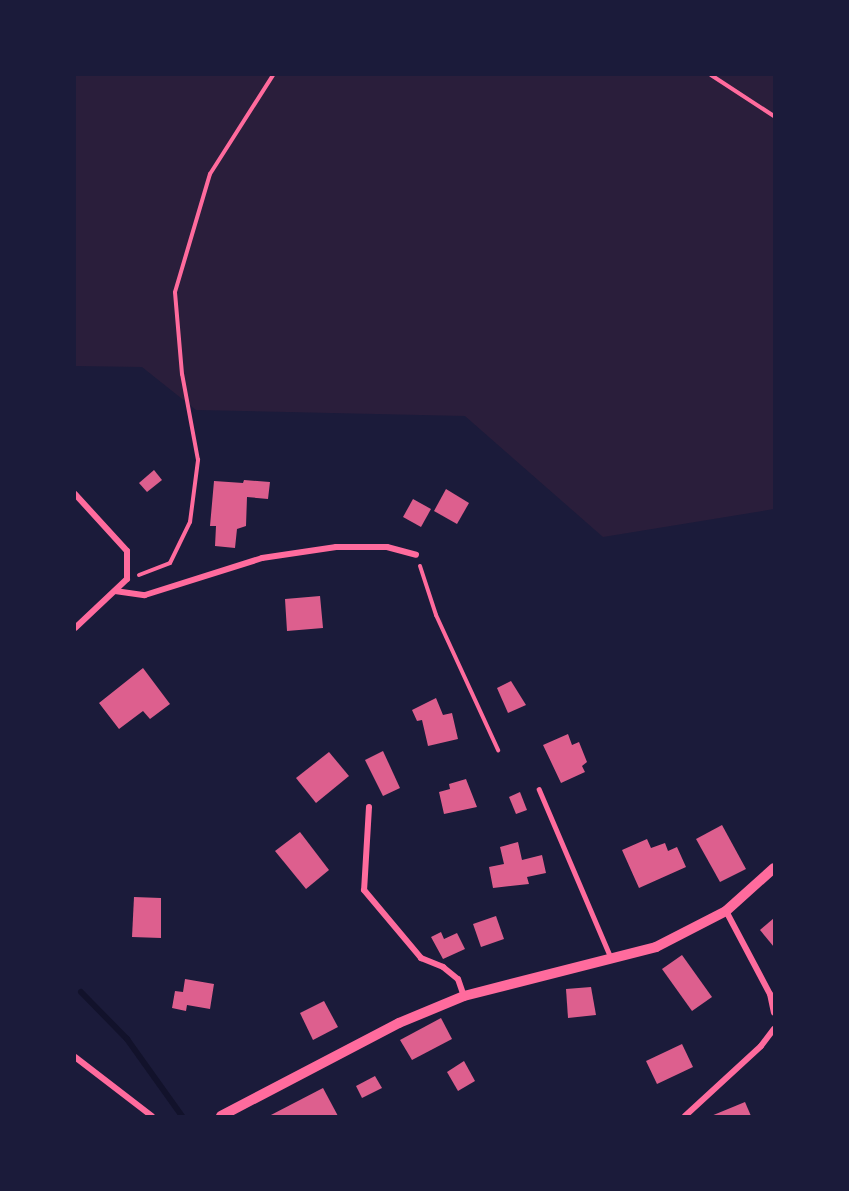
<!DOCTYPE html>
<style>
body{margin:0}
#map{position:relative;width:849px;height:1191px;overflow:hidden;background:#1b1b3a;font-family:Bitter,serif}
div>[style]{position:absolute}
.green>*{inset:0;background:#2a1e3b}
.stream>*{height:6px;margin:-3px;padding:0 3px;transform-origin:3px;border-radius:3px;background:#12122b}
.building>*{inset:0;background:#dd5f8e}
.path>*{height:4px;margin:-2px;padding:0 2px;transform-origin:2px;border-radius:2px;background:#ff6b9d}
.service>*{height:4.5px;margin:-2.25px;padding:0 2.25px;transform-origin:2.25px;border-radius:2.25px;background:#ff6b9d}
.minor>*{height:6px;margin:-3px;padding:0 3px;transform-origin:3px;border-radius:3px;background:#ff6b9d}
.tertiary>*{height:10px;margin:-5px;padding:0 5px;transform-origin:5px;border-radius:5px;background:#ff6b9d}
span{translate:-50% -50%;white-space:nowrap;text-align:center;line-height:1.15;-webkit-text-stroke:4.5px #1b1b3a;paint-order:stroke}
.frame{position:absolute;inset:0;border:76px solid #1b1b3a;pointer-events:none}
</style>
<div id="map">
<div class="green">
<i style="clip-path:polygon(75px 75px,774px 75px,774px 509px,603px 537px,465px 416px,196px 410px,142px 367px,75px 366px)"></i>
</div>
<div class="stream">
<i style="left:81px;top:992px;width:66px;rotate:45.6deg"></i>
<i style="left:127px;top:1039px;width:95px;rotate:54.5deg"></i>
</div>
<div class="building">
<i style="clip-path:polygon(154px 470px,162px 480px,147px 492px,139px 483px)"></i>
<i style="clip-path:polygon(244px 480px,270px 482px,268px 499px,247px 497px,246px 526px,237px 529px,235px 548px,215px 546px,216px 526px,210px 526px,214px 481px,243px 483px)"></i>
<i style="clip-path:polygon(446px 489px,469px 503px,457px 524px,434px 511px)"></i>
<i style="clip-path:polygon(413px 499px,431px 509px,421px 527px,403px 517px)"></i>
<i style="clip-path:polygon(320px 596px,323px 628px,287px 631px,285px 599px)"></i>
<i style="clip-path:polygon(143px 668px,170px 704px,150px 719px,143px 711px,119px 729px,99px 703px)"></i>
<i style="clip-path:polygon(511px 681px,526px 705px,508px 713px,497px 688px)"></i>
<i style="clip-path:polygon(436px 698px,443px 715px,452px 713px,458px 739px,428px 746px,422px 720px,417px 721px,412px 710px)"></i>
<i style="clip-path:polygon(568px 734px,572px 745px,579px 742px,587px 762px,582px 766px,585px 772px,561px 783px,543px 745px)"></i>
<i style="clip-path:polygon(383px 751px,400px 788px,383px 796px,365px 760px)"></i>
<i style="clip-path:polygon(329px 752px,349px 776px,316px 803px,296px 778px)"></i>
<i style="clip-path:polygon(466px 779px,477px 807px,444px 814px,439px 792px,450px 789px,449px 784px)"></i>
<i style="clip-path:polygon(520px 792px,527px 810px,516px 814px,509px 797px)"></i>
<i style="clip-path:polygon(722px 825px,746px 869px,720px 882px,696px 839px)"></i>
<i style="clip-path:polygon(300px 832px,329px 870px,306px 889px,275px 851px)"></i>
<i style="clip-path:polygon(647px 839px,651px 848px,665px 843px,668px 851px,677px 847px,686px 867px,639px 888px,622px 850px)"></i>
<i style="clip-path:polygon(518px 842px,522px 860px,542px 855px,546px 873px,527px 877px,529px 884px,493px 888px,489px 867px,504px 864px,500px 847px)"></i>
<i style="clip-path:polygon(134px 897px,161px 898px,161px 938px,132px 937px)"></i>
<i style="clip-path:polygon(496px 916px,504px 939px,481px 947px,473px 924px)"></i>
<i style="clip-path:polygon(774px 918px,774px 947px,760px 930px)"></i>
<i style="clip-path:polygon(441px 932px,444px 939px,457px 933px,465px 949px,443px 959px,431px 937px)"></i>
<i style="clip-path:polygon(682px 955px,712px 997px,692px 1011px,662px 969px)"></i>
<i style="clip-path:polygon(185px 979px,214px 984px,210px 1009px,187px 1005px,186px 1011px,172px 1008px,175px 991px,183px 992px)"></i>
<i style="clip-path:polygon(591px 987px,596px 1015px,568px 1018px,566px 989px)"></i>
<i style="clip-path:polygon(324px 1001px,338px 1027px,313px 1040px,300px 1013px)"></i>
<i style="clip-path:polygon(441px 1018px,452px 1039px,412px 1060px,400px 1040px)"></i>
<i style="clip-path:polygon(682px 1044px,693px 1067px,657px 1084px,646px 1061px)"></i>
<i style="clip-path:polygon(464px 1061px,475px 1081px,458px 1091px,447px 1072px)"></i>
<i style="clip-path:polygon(375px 1076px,382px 1088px,362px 1098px,356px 1086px)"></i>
<i style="clip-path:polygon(323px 1088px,338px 1116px,269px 1116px)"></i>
<i style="clip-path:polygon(745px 1102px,751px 1116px,711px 1116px)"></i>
</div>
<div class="path">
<i style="left:711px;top:75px;width:75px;rotate:33.1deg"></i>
<i style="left:420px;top:566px;width:52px;rotate:71.9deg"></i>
<i style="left:436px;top:615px;width:149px;rotate:65.3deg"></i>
<i style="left:139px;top:575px;width:33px;rotate:-21deg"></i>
<i style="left:170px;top:563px;width:46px;rotate:-64deg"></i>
<i style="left:190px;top:522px;width:63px;rotate:-82.6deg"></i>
<i style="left:198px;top:460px;width:87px;rotate:-100.5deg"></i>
<i style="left:182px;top:374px;width:82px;rotate:-94.9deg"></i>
<i style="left:175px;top:292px;width:123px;rotate:-73.5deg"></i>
<i style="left:210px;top:174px;width:117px;rotate:-57.5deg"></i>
</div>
<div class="service">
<i style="left:539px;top:789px;width:184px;rotate:66.9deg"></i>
</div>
<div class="minor">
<i style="left:75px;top:494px;width:77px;rotate:47.6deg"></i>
<i style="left:127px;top:551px;width:28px;rotate:90deg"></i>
<i style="left:127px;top:579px;width:71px;rotate:136.7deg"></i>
<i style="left:115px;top:591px;width:30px;rotate:8deg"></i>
<i style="left:145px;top:595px;width:123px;rotate:-17.5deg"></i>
<i style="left:262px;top:558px;width:75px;rotate:-8.5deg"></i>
<i style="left:336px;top:547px;width:51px"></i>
<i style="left:387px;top:547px;width:30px;rotate:15deg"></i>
<i style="left:369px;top:807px;width:83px;rotate:93.4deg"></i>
<i style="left:364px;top:890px;width:89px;rotate:50deg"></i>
<i style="left:421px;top:958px;width:24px;rotate:22deg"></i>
<i style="left:443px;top:967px;width:19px;rotate:39deg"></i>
<i style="left:458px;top:979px;width:18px;rotate:71deg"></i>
<i style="left:726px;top:911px;width:94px;rotate:62.1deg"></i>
<i style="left:770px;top:994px;width:19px;rotate:78deg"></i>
<i style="left:75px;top:1057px;width:97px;rotate:37.5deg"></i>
<i style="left:685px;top:1116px;width:103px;rotate:-42.6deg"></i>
<i style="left:761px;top:1046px;width:21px;rotate:-53deg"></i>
</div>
<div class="tertiary">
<i style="left:221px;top:1116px;width:201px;rotate:-27.6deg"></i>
<i style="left:399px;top:1023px;width:70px;rotate:-22.6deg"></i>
<i style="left:464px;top:996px;width:198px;rotate:-14.3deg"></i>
<i style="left:656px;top:947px;width:79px;rotate:-27.2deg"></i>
<i style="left:726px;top:911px;width:64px;rotate:-41.9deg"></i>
</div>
<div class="frame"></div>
</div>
